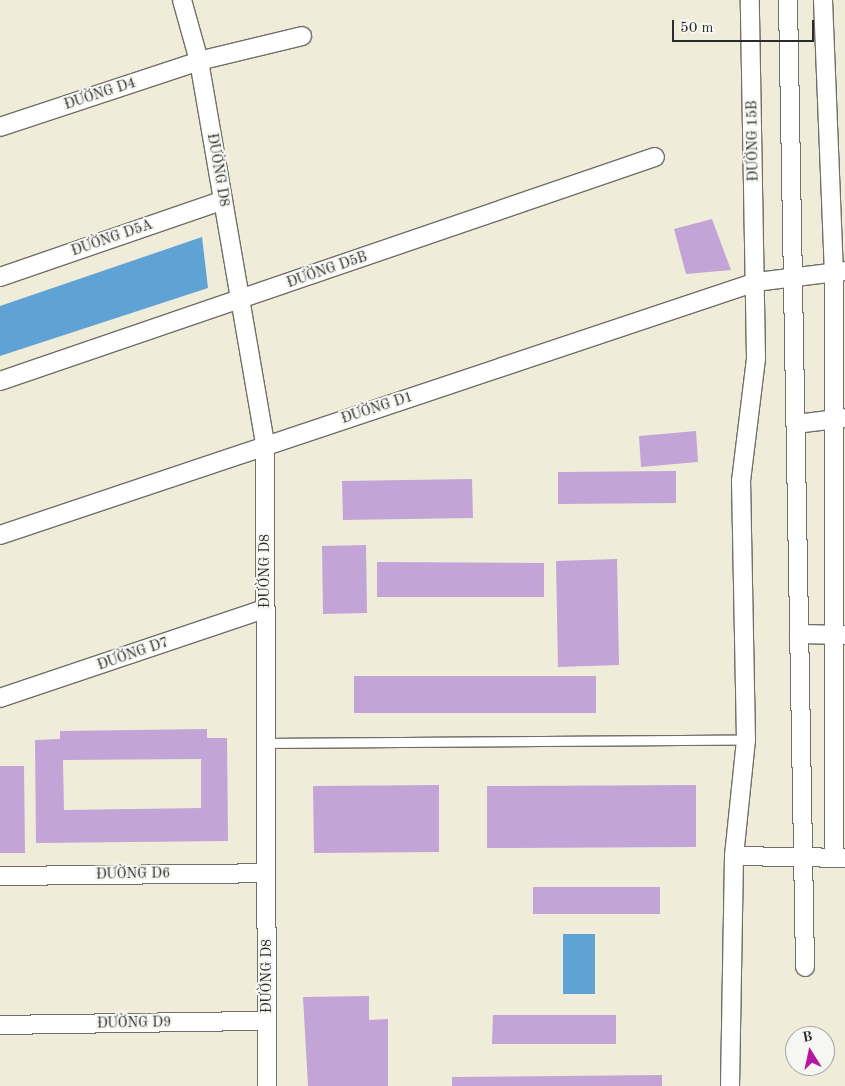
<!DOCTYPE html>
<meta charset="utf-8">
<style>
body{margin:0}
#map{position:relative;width:845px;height:1086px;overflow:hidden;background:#f0ecda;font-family:"Old Standard TT",serif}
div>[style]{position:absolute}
.water>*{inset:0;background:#5ea3d4}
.building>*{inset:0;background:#c2a4d6}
.roads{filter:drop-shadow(1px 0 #706f68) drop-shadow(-1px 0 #706f68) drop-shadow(0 1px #706f68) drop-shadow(0 -1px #706f68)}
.service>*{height:9px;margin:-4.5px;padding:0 4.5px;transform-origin:4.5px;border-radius:4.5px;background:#fff}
.minor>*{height:18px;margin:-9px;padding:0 9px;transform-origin:9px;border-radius:9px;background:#fff}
span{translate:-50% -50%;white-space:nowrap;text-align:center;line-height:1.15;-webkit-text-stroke:4px #f6f6f2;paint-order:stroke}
.street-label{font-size:14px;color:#2b2b2b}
.north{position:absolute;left:785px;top:1026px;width:50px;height:50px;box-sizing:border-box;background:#f6f6f2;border:1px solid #a5a5a2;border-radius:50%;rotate:350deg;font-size:14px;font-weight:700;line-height:20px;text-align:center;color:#2b2b2b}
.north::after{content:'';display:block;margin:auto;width:18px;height:22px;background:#b5179e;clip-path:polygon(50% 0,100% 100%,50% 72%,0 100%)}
.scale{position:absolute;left:672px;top:20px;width:142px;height:22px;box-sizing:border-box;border:2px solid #2b2b2b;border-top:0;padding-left:6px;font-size:15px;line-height:18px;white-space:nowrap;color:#2b2b2b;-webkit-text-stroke:4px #f6f6f2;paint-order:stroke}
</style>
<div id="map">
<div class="water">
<i style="clip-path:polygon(202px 237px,208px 288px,0 356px,0 306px)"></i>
<i style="clip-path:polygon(563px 934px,595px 934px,595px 994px,563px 994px)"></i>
</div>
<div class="building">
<i style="clip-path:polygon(712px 219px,731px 270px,686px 274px,674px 229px)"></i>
<i style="clip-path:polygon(696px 431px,698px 462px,641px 467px,639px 436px)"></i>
<i style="clip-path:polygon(676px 471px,676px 503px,558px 504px,558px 472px)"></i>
<i style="clip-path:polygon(472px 479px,473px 518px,343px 520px,342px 481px)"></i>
<i style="clip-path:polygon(366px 545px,367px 613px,323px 614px,322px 546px)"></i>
<i style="clip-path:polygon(617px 559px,619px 665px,558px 667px,556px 561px)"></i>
<i style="clip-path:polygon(377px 562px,544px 563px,544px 597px,377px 597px)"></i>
<i style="clip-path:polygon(354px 676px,596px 676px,596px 713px,354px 713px)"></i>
<i style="clip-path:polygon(evenodd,207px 729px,207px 738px,227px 738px,228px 841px,36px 843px,35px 740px,60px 739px,60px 731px,207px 729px,201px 759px,201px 808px,64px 810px,63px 760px,201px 759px)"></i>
<i style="clip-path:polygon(0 766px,24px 766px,25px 853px,0 853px)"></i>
<i style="clip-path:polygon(439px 785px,439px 852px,314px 853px,313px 786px)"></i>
<i style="clip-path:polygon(696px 785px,696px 847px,487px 848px,487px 786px)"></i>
<i style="clip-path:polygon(533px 887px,660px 887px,660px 914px,533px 914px)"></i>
<i style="clip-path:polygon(369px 996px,369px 1020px,388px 1019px,388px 1086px,308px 1086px,303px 997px)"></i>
<i style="clip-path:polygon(493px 1015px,616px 1015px,616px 1044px,492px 1044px)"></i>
<i style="clip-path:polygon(662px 1075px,662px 1086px,452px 1086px,452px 1077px)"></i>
</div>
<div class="roads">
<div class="service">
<i style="left:266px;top:743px;width:480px;rotate:-0.4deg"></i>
</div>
<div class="minor">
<i style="left:182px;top:0;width:63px;rotate:74.4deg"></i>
<i style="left:199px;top:61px;width:390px;rotate:80.2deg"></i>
<i style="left:265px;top:445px;width:641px;rotate:89.82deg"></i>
<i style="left:788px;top:0;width:967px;rotate:88.99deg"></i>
<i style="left:823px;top:0;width:272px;rotate:87.7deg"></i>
<i style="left:834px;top:272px;width:585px;rotate:90deg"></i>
<i style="left:0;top:127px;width:210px;rotate:-18.3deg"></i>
<i style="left:199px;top:61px;width:106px;rotate:-13.6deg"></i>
<i style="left:0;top:277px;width:236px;rotate:-19deg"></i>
<i style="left:0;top:381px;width:692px;rotate:-18.88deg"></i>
<i style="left:796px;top:424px;width:48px;rotate:-7.1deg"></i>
<i style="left:0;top:535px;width:797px;rotate:-18.5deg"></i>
<i style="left:756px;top:282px;width:90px;rotate:-7deg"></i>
<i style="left:799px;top:634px;width:46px;rotate:1.2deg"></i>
<i style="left:0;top:698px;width:280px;rotate:-18.6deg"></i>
<i style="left:734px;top:856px;width:111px;rotate:1deg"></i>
<i style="left:0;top:876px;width:266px;rotate:-0.6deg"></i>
<i style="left:0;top:1025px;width:267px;rotate:-0.9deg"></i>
<i style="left:730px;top:1086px;width:230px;rotate:-89deg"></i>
<i style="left:734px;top:856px;width:117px;rotate:-84.1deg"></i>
<i style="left:746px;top:740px;width:259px;rotate:-91.1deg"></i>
<i style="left:741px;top:481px;width:124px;rotate:-83deg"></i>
<i style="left:756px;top:358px;width:358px;rotate:-91deg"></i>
</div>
</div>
<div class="street-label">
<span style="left:100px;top:94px;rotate:-18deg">ĐƯỜNG D4</span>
<span style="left:753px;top:141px;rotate:-91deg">ĐƯỜNG 15B</span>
<span style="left:218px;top:170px;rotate:80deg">ĐƯỜNG D8</span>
<span style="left:112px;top:238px;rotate:-19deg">ĐƯỜNG D5A</span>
<span style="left:327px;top:270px;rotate:-19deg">ĐƯỜNG D5B</span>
<span style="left:377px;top:408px;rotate:-18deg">ĐƯỜNG D1</span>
<span style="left:265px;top:571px;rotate:-90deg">ĐƯỜNG D8</span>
<span style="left:133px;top:654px;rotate:-19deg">ĐƯỜNG D7</span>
<span style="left:133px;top:874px;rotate:-1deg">ĐƯỜNG D6</span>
<span style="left:267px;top:976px;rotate:-90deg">ĐƯỜNG D8</span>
<span style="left:134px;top:1023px;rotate:-1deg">ĐƯỜNG D9</span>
</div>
<div class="north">B</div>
<div class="scale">50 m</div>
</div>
